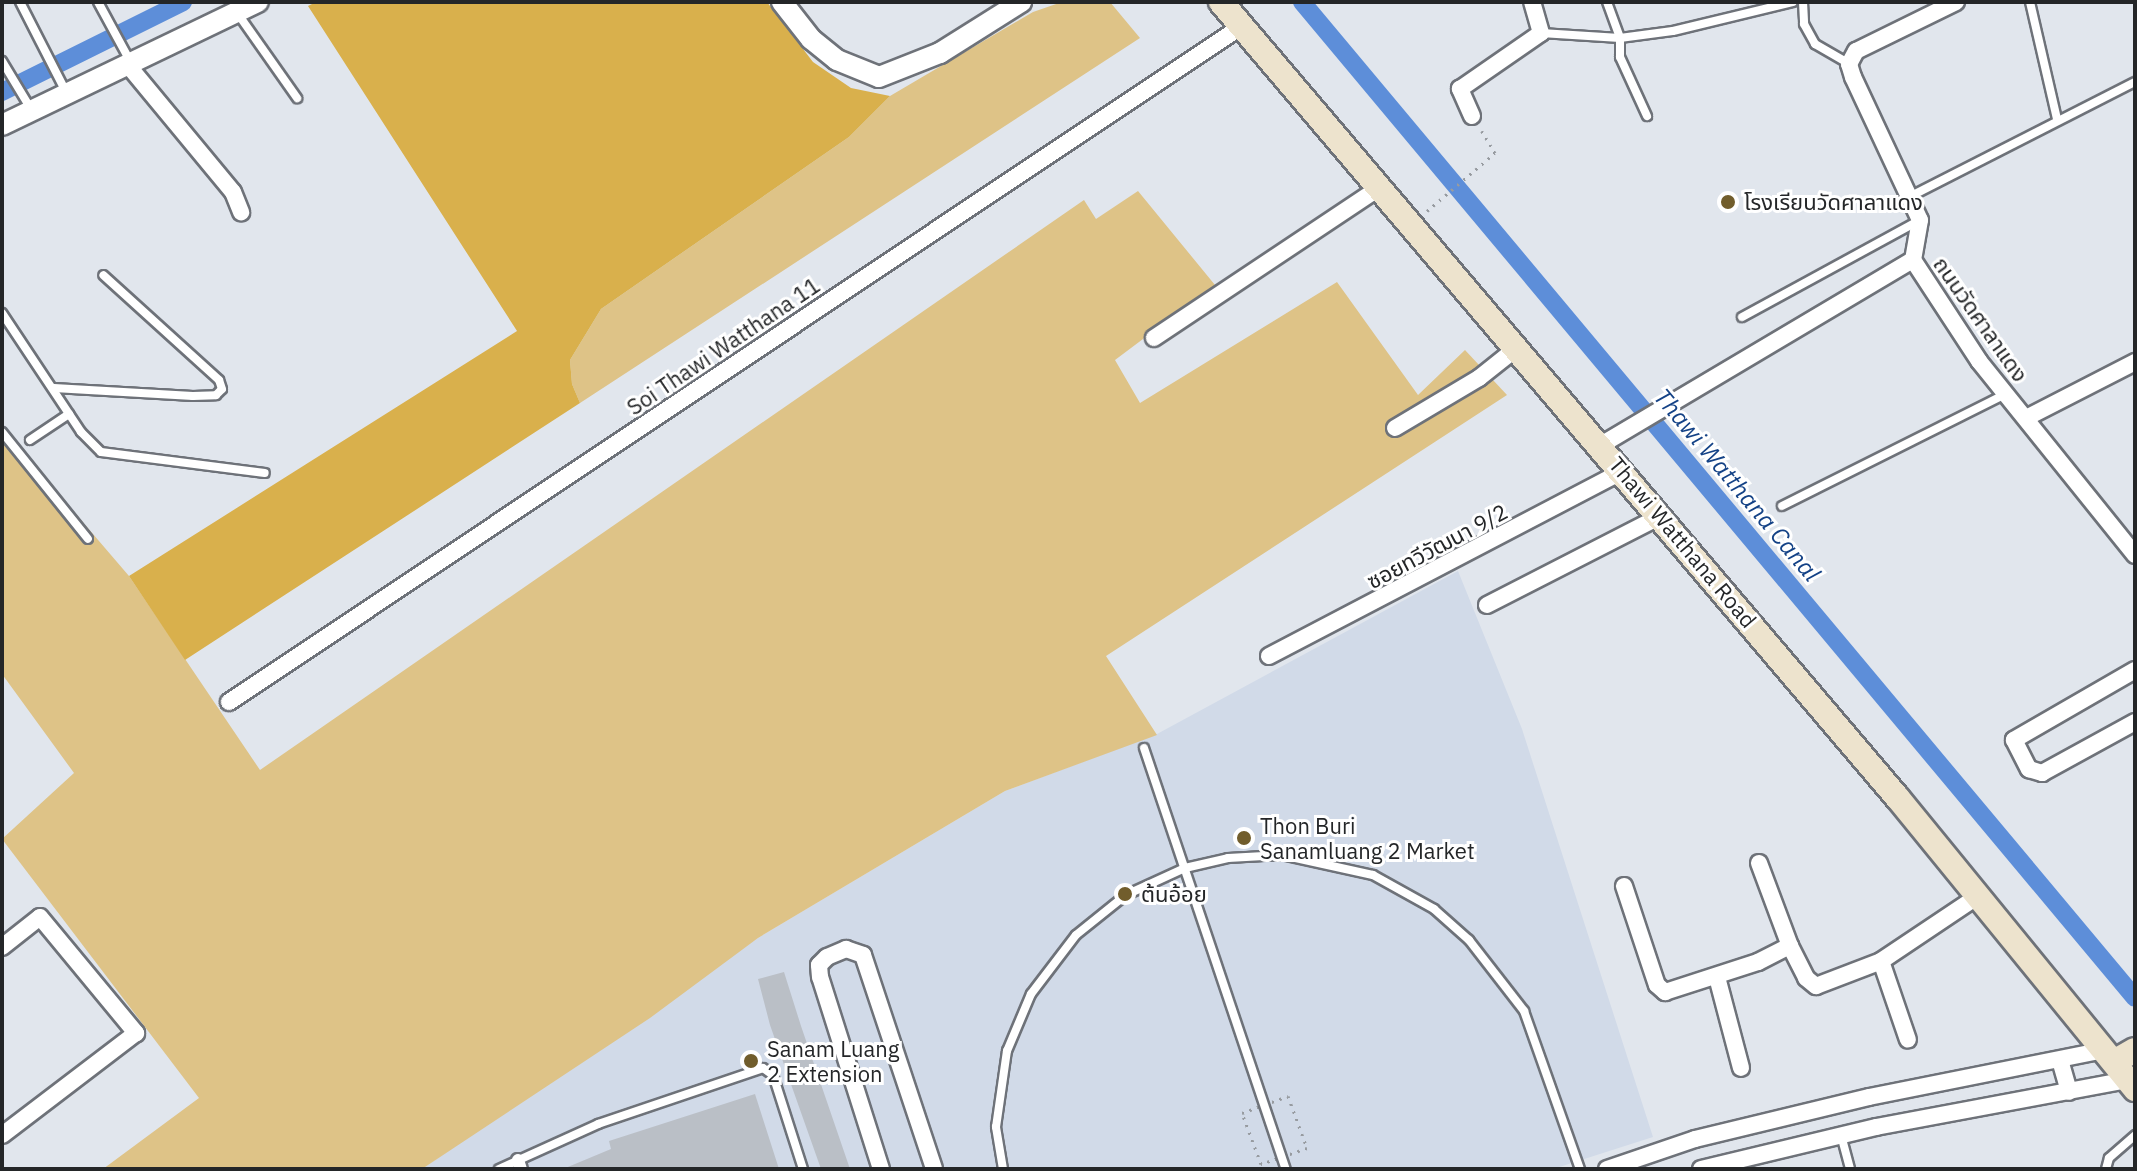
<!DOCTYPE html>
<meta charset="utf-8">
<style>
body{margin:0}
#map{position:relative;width:2137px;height:1171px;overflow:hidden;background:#e1e6ed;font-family:"IBM Plex Sans","Noto Sans Thai",sans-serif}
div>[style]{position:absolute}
.built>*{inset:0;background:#d1dae8}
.green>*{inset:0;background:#dec387}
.forest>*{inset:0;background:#d9b04c}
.canal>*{height:18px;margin:-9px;padding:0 9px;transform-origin:9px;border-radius:9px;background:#5d8ed9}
.building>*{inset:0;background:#babfc6}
.path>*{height:3px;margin-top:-1.5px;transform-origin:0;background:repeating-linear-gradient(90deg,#979ba0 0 2px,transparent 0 8px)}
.roads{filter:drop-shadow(2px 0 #6e7279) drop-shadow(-2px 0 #6e7279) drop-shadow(0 2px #6e7279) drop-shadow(0 -2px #6e7279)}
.service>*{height:8px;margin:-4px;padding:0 4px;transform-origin:4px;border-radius:4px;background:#fff}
.pedestrian>*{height:12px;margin:-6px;padding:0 6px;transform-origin:6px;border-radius:6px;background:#fff}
.minor>*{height:16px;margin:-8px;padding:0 8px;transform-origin:8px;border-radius:8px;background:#fff}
.tertiary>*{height:20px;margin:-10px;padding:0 10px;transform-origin:10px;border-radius:10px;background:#fff}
.secondary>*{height:24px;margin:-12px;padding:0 12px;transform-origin:12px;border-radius:12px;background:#ede3cd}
.dots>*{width:22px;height:22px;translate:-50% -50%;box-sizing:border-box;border:4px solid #fff;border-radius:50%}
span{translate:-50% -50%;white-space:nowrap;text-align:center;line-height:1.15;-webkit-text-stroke:6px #fff;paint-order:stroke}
.poi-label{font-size:22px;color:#242628}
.left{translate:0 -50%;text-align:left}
.street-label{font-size:22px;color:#242628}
.water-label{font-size:24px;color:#144286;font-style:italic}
.frame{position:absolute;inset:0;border:4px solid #242628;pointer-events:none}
</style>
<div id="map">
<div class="built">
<i style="clip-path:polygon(1458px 571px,1522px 729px,1653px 1137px,1553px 1169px,422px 1169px,758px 938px,1005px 791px,1157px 734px)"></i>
</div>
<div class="green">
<i style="clip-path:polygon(1062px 2px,1110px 2px,1140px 38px,580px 403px,572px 384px,570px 360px,601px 309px,849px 137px,890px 96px,1033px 12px)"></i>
<i style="clip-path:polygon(1138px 191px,1215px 285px,1115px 360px,1140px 403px,1337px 282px,1418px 395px,1465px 350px,1507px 395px,1106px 656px,1157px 735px,1005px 791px,758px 938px,650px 1018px,422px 1169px,103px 1169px,199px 1098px,2px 839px,74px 773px,2px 674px,2px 428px,129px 576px,260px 770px,1084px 200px,1096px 219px)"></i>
</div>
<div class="forest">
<i style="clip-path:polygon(316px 2px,767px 2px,813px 62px,851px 88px,890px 96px,849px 137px,601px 309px,570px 360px,572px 384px,580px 403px,185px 660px,129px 576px,517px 331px,308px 6px)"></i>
</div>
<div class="canal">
<i style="left:1302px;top:2px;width:1298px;rotate:50.09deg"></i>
<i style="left:2px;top:92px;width:202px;rotate:-26.4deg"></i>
</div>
<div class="building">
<i style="clip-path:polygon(784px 972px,801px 1026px,850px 1169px,821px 1169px,770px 1025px,758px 979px)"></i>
<i style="clip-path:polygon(755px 1094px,779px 1169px,563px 1169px,611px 1149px,609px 1141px)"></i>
</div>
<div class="path">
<i style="left:1427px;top:211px;width:89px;rotate:-40.5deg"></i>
<i style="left:1495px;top:153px;width:26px;rotate:-121deg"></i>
<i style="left:1288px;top:1096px;width:55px;rotate:69.9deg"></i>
<i style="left:1307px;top:1148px;width:49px;rotate:160.8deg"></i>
<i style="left:1261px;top:1164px;width:54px;rotate:-110.4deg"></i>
<i style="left:1242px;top:1113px;width:49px;rotate:-20.3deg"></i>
</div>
<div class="roads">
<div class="service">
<i style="left:20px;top:2px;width:101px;rotate:62.9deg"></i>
<i style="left:98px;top:2px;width:67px;rotate:61.5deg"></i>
<i style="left:1607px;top:2px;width:38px;rotate:70deg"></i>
<i style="left:1620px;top:38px;width:19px;rotate:90deg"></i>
<i style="left:1620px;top:57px;width:65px;rotate:65.4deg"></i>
<i style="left:1803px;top:2px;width:22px;rotate:87deg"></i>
<i style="left:1804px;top:24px;width:23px;rotate:61deg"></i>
<i style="left:1815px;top:44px;width:39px;rotate:30deg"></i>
<i style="left:2030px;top:2px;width:120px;rotate:77deg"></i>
<i style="left:238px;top:14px;width:103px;rotate:54.9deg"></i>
<i style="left:1541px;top:33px;width:79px;rotate:3.6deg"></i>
<i style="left:1620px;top:38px;width:53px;rotate:-7.5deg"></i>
<i style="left:1673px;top:31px;width:123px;rotate:-13.6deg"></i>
<i style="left:2px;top:61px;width:56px;rotate:58.9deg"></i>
<i style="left:1911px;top:196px;width:251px;rotate:-27deg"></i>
<i style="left:2px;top:313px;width:143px;rotate:56.4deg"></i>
<i style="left:81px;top:432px;width:28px;rotate:45deg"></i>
<i style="left:101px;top:452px;width:165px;rotate:7.3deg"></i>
<i style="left:1742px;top:317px;width:203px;rotate:-28.6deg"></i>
<i style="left:54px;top:388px;width:139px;rotate:3.3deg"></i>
<i style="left:193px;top:396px;width:23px;rotate:-2deg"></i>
<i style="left:216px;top:395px;width:8px;rotate:-45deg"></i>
<i style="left:222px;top:389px;width:9px;rotate:-108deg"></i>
<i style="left:219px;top:380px;width:156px;rotate:-137.8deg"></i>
<i style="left:2px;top:432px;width:137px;rotate:51.2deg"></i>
<i style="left:30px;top:440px;width:47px;rotate:-33.7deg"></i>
<i style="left:1782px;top:506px;width:250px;rotate:-26.6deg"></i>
<i style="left:1144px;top:748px;width:444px;rotate:71.4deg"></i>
<i style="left:1841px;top:1135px;width:35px;rotate:75deg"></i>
<i style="left:499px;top:1169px;width:109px;rotate:-24.4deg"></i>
<i style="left:598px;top:1124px;width:174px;rotate:-18.7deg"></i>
<i style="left:763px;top:1068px;width:12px;rotate:35deg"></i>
<i style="left:773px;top:1075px;width:99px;rotate:72.3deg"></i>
<i style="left:1003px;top:1169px;width:43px;rotate:-99.5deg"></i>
<i style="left:996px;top:1127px;width:77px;rotate:-81.8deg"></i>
<i style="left:1007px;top:1051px;width:62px;rotate:-67.2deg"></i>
<i style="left:1031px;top:994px;width:74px;rotate:-52.7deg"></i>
<i style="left:1076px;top:935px;width:64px;rotate:-38.7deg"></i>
<i style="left:1126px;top:895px;width:65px;rotate:-24.6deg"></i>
<i style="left:1185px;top:868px;width:44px;rotate:-13.1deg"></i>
<i style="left:1228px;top:858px;width:54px;rotate:-3.2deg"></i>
<i style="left:1282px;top:855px;width:93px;rotate:12.4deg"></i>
<i style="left:1373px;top:875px;width:70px;rotate:29.1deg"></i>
<i style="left:1434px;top:909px;width:47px;rotate:41.5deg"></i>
<i style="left:1469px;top:940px;width:90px;rotate:52.2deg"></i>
<i style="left:1524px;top:1011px;width:168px;rotate:70.5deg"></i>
<i style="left:2106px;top:1169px;width:11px;rotate:-75deg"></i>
<i style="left:2109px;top:1158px;width:35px;rotate:-41deg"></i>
</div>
<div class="pedestrian">
<i style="left:518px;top:1160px;width:9px;rotate:72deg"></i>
</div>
<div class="minor">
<i style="left:1956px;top:2px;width:111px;rotate:153.9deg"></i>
<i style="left:1856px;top:51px;width:15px;rotate:118deg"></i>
<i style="left:1849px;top:64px;width:14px;rotate:73deg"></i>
<i style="left:1853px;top:77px;width:158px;rotate:64.9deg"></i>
<i style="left:1920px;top:220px;width:41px;rotate:99.9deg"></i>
<i style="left:1913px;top:260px;width:121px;rotate:56.8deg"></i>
<i style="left:1979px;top:361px;width:249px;rotate:51.2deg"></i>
<i style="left:127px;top:64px;width:166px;rotate:50.4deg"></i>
<i style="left:233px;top:192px;width:22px;rotate:68deg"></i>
<i style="left:1472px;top:116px;width:30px;rotate:-114deg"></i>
<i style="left:1460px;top:89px;width:98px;rotate:-34.7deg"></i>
<i style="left:1541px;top:33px;width:32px;rotate:-106deg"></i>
<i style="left:1154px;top:338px;width:272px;rotate:-33.7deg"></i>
<i style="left:2026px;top:418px;width:123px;rotate:-27.2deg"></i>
<i style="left:1395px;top:428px;width:98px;rotate:-30.8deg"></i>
<i style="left:1479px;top:378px;width:50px;rotate:-38.5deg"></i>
<i style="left:1601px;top:445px;width:363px;rotate:-30.7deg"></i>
<i style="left:1487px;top:605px;width:195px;rotate:-27.1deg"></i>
<i style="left:1269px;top:656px;width:399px;rotate:-27.6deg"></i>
<i style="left:2135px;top:670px;width:140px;rotate:150deg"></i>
<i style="left:2014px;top:740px;width:33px;rotate:63deg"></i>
<i style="left:2029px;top:769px;width:14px;rotate:17deg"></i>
<i style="left:2042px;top:773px;width:106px;rotate:-28.7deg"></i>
<i style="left:229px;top:702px;width:1218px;rotate:-33.72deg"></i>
<i style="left:1759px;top:863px;width:89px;rotate:69.5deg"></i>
<i style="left:1790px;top:946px;width:36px;rotate:63deg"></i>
<i style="left:1806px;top:978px;width:13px;rotate:39deg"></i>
<i style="left:1816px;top:986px;width:70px;rotate:-21deg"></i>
<i style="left:1881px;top:961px;width:117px;rotate:-33.8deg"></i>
<i style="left:1624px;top:886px;width:104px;rotate:71.6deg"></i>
<i style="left:1657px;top:985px;width:11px;rotate:41deg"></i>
<i style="left:1665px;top:992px;width:98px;rotate:-17.9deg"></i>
<i style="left:1758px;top:962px;width:36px;rotate:-27deg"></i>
<i style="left:2px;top:947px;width:48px;rotate:-38.3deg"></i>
<i style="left:40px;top:917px;width:151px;rotate:50.4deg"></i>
<i style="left:136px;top:1033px;width:168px;rotate:142.7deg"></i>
<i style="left:1881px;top:961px;width:83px;rotate:71.1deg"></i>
<i style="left:1717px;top:977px;width:94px;rotate:75.2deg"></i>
<i style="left:2060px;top:1060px;width:33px;rotate:74deg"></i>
<i style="left:881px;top:1169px;width:201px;rotate:-107.6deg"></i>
<i style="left:820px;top:977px;width:12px;rotate:-95deg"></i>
<i style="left:819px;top:965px;width:11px;rotate:-45deg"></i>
<i style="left:827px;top:957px;width:21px;rotate:-23deg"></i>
<i style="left:846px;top:949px;width:18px;rotate:19deg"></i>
<i style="left:863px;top:955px;width:225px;rotate:71.6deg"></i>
<i style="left:1607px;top:1169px;width:93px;rotate:-18.8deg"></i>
<i style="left:1695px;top:1139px;width:179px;rotate:-13.6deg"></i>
<i style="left:1869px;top:1097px;width:240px;rotate:-11.3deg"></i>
<i style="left:1701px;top:1169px;width:180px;rotate:-13.5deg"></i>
<i style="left:1876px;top:1127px;width:255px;rotate:-10.6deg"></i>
</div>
<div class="tertiary">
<i style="left:782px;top:2px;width:47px;rotate:51.9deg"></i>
<i style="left:811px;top:39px;width:33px;rotate:39deg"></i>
<i style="left:837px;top:60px;width:45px;rotate:22deg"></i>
<i style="left:879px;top:77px;width:66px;rotate:-21.5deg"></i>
<i style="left:940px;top:53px;width:96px;rotate:-32.2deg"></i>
<i style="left:2px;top:125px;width:284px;rotate:-25.7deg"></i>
</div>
<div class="secondary">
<i style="left:1221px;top:2px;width:1044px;rotate:49.63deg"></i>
<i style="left:1897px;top:797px;width:377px;rotate:50.8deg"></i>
<i style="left:2114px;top:1062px;width:24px;rotate:-30deg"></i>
</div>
</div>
<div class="dots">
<i style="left:1728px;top:202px;background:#715d2c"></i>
<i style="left:1244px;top:838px;background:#715d2c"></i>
<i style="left:1125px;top:894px;background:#715d2c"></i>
<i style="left:751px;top:1061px;background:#715d2c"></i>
</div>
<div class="poi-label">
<span class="left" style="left:1744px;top:202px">โรงเรียนวัดศาลาแดง</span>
<span class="left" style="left:1260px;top:838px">Thon Buri<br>Sanamluang 2 Market</span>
<span class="left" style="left:1141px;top:894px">ต้นอ้อย</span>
<span class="left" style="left:767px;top:1061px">Sanam Luang<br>2 Extension</span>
</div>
<div class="street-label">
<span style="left:1981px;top:319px;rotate:55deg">ถนนวัดศาลาแดง</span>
<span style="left:723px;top:346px;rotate:-34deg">Soi Thawi Watthana 11</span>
<span style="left:1683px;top:542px;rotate:50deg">Thawi Watthana Road</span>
<span style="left:1437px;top:546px;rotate:-28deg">ซอยทวีวัฒนา 9/2</span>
</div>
<div class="water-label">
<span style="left:1737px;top:485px;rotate:50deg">Thawi Watthana Canal</span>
</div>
<div class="frame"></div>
</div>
